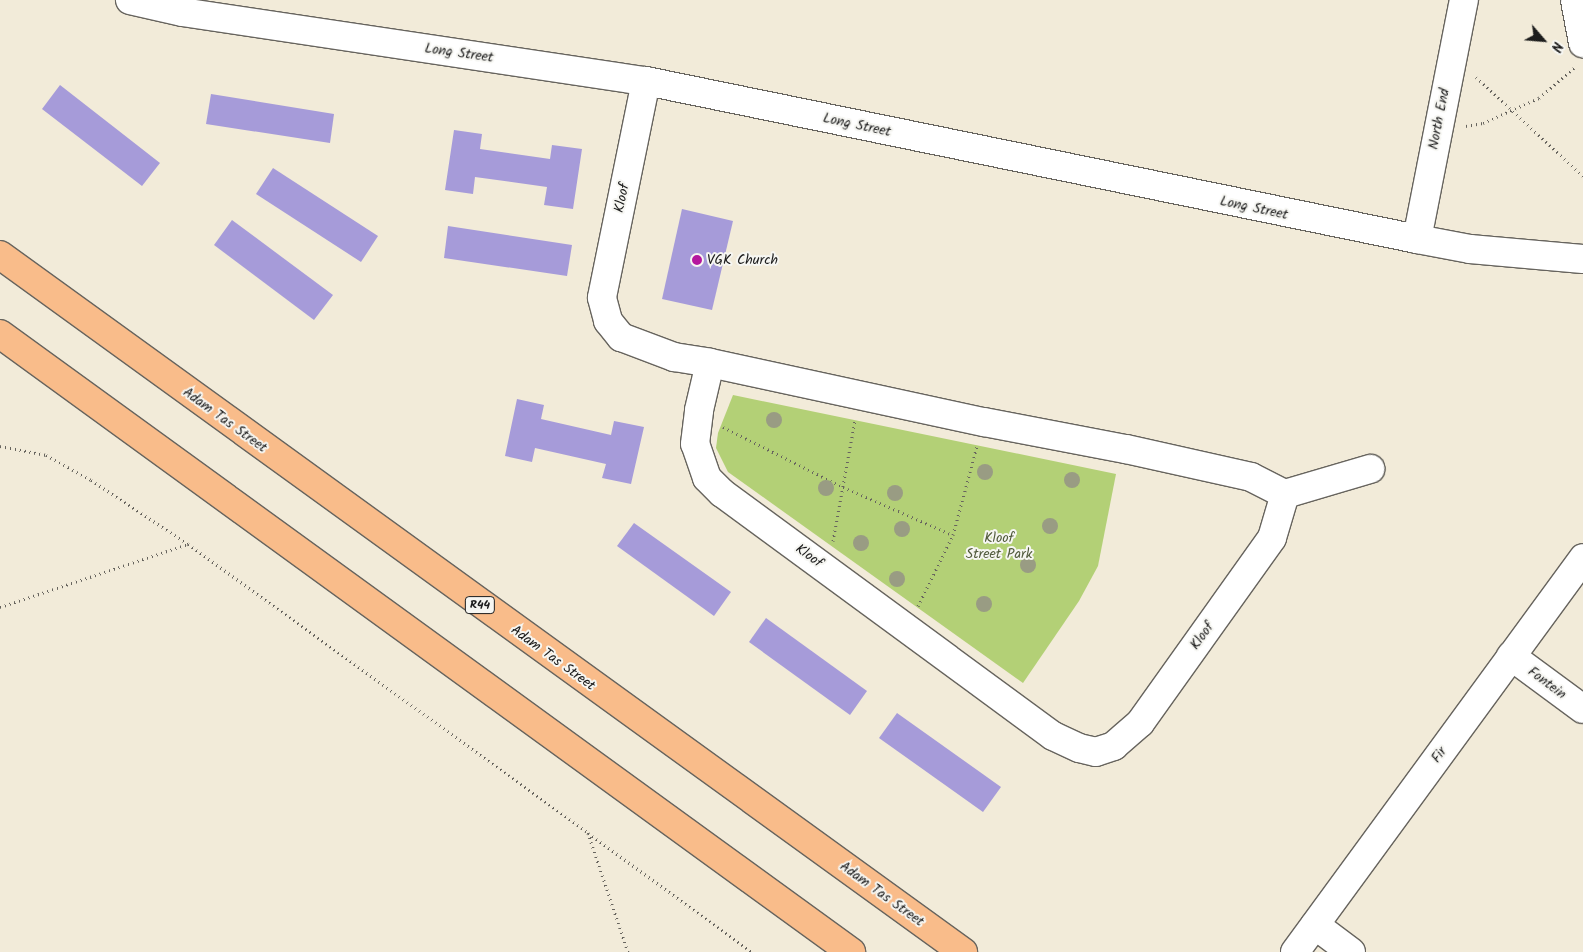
<!DOCTYPE html>
<style>
body{margin:0}
#map{position:relative;width:1583px;height:952px;overflow:hidden;background:#f2ebd9;font-family:Kalam,sans-serif}
div>[style]{position:absolute}
.green>*{inset:0;background:#b3d076}
.building>*{inset:0;background:#a69bd9}
.path>*{height:3px;margin-top:-1.5px;transform-origin:0;background:repeating-linear-gradient(90deg,#67645e 0 1px,transparent 0 5px)}
.roads{filter:drop-shadow(1px 0 #67645e) drop-shadow(-1px 0 #67645e) drop-shadow(0 1px #67645e) drop-shadow(0 -1px #67645e)}
.minor>*{height:28px;margin:-14px;padding:0 14px;transform-origin:14px;border-radius:14px;background:#fff}
.major>*{height:28px;margin:-14px;padding:0 14px;transform-origin:14px;border-radius:14px;background:#f9bc8a}
.trees>*{width:16px;height:16px;margin:-8px;border-radius:50%;background:#999c83}
.dots>*{width:14px;height:14px;translate:-50% -50%;box-sizing:border-box;border:2px solid #f6f6f2;border-radius:50%}
span{translate:-50% -50%;white-space:nowrap;text-align:center;line-height:1.15;-webkit-text-stroke:4px #f6f6f2;paint-order:stroke}
.shield-label span{padding:1px 4px;background:#f6f6f2;border:1px solid;border-radius:4px;-webkit-text-stroke-width:0}
.shield-label{font-size:12px;color:#1c1c1c;font-weight:700}
.street-label{font-size:14px;color:#1c1c1c}
.poi-label{font-size:14px;color:#1c1c1c}
.left{translate:0 -50%;text-align:left}
.park-label{font-size:14px;color:#515b3c}
.north{position:absolute;left:1518px;top:15px;width:50px;height:50px;-webkit-text-stroke:4px #f6f6f2;paint-order:stroke;rotate:117deg;font-size:14px;font-weight:700;line-height:20px;text-align:center;color:#1c1c1c}
.north::after{content:'';display:block;margin:auto;width:18px;height:22px;background:#1c1c1c;clip-path:polygon(50% 0,100% 100%,50% 72%,0 100%)}
</style>
<div id="map">
<div class="green">
<i style="clip-path:polygon(733px 395px,1116px 474px,1098px 566px,1079px 601px,1023px 683px,728px 472px,716px 448px,718px 433px)"></i>
</div>
<div class="building">
<i style="clip-path:polygon(60px 85px,160px 163px,142px 186px,42px 109px)"></i>
<i style="clip-path:polygon(211px 94px,334px 114px,330px 143px,206px 124px)"></i>
<i style="clip-path:polygon(454px 130px,482px 134px,480px 149px,550px 159px,552px 145px,582px 149px,573px 209px,544px 205px,547px 187px,475px 177px,473px 194px,445px 190px)"></i>
<i style="clip-path:polygon(273px 168px,378px 236px,361px 262px,256px 194px)"></i>
<i style="clip-path:polygon(682px 209px,733px 221px,712px 310px,662px 299px)"></i>
<i style="clip-path:polygon(232px 220px,333px 295px,314px 320px,214px 245px)"></i>
<i style="clip-path:polygon(448px 226px,572px 245px,567px 276px,444px 258px)"></i>
<i style="clip-path:polygon(517px 399px,544px 405px,541px 419px,611px 435px,614px 421px,644px 427px,631px 484px,602px 478px,606px 464px,535px 448px,532px 462px,505px 456px)"></i>
<i style="clip-path:polygon(634px 523px,731px 592px,714px 616px,617px 546px)"></i>
<i style="clip-path:polygon(766px 618px,867px 691px,850px 715px,749px 642px)"></i>
<i style="clip-path:polygon(897px 713px,1001px 787px,983px 812px,879px 738px)"></i>
</div>
<div class="path">
<i style="left:1476px;top:77px;width:146px;rotate:42.8deg"></i>
<i style="left:1466px;top:126px;width:17px;rotate:-10deg"></i>
<i style="left:1483px;top:123px;width:61px;rotate:-24.1deg"></i>
<i style="left:1539px;top:98px;width:48px;rotate:-40.7deg"></i>
<i style="left:723px;top:427px;width:134px;rotate:26.6deg"></i>
<i style="left:843px;top:487px;width:120px;rotate:23.6deg"></i>
<i style="left:0;top:446px;width:47px;rotate:11.1deg"></i>
<i style="left:46px;top:455px;width:51px;rotate:29.1deg"></i>
<i style="left:91px;top:480px;width:116px;rotate:33.4deg"></i>
<i style="left:833px;top:541px;width:123px;rotate:-79.7deg"></i>
<i style="left:918px;top:606px;width:79px;rotate:-63.8deg"></i>
<i style="left:953px;top:535px;width:92px;rotate:-74.9deg"></i>
<i style="left:0;top:607px;width:198px;rotate:-18.5deg"></i>
<i style="left:188px;top:544px;width:493px;rotate:35.8deg"></i>
<i style="left:628px;top:952px;width:126px;rotate:-108.6deg"></i>
<i style="left:588px;top:833px;width:203px;rotate:36deg"></i>
</div>
<div class="roads">
<div class="minor">
<i style="left:130px;top:0;width:53px;rotate:13deg"></i>
<i style="left:182px;top:12px;width:469px;rotate:8.5deg"></i>
<i style="left:646px;top:81px;width:787px;rotate:11.58deg"></i>
<i style="left:1417px;top:239px;width:54px;rotate:10.7deg"></i>
<i style="left:1470px;top:249px;width:113px;rotate:5.1deg"></i>
<i style="left:1575px;top:0;width:44px;rotate:79.5deg"></i>
<i style="left:646px;top:81px;width:221px;rotate:101.5deg"></i>
<i style="left:602px;top:298px;width:24px;rotate:75deg"></i>
<i style="left:608px;top:321px;width:21px;rotate:51deg"></i>
<i style="left:621px;top:337px;width:57px;rotate:20.7deg"></i>
<i style="left:674px;top:357px;width:36px;rotate:9deg"></i>
<i style="left:710px;top:363px;width:280px;rotate:12.2deg"></i>
<i style="left:984px;top:422px;width:145px;rotate:10.8deg"></i>
<i style="left:1126px;top:449px;width:128px;rotate:12.6deg"></i>
<i style="left:1251px;top:477px;width:38px;rotate:27deg"></i>
<i style="left:1285px;top:494px;width:46px;rotate:106.5deg"></i>
<i style="left:1272px;top:538px;width:227px;rotate:125.5deg"></i>
<i style="left:1140px;top:723px;width:35px;rotate:139deg"></i>
<i style="left:1114px;top:746px;width:19px;rotate:162deg"></i>
<i style="left:1096px;top:752px;width:17px;rotate:-167deg"></i>
<i style="left:1079px;top:748px;width:29px;rotate:-155deg"></i>
<i style="left:1053px;top:736px;width:411px;rotate:-143.7deg"></i>
<i style="left:722px;top:493px;width:21px;rotate:-135deg"></i>
<i style="left:707px;top:478px;width:36px;rotate:-109deg"></i>
<i style="left:695px;top:444px;width:34px;rotate:-83deg"></i>
<i style="left:699px;top:410px;width:48px;rotate:-76.8deg"></i>
<i style="left:1417px;top:239px;width:244px;rotate:-78.9deg"></i>
<i style="left:1285px;top:494px;width:89px;rotate:-16.4deg"></i>
<i style="left:1511px;top:656px;width:89px;rotate:36.4deg"></i>
<i style="left:1315px;top:925px;width:45px;rotate:36.9deg"></i>
<i style="left:1295px;top:952px;width:488px;rotate:-53.8deg"></i>
</div>
<div class="major">
<i style="left:0;top:255px;width:1189px;rotate:35.9deg"></i>
<i style="left:0;top:334px;width:1052px;rotate:35.99deg"></i>
</div>
</div>
<div class="trees">
<i style="left:774px;top:420px"></i>
<i style="left:985px;top:472px"></i>
<i style="left:1072px;top:480px"></i>
<i style="left:826px;top:488px"></i>
<i style="left:895px;top:493px"></i>
<i style="left:1050px;top:526px"></i>
<i style="left:902px;top:529px"></i>
<i style="left:861px;top:543px"></i>
<i style="left:1028px;top:565px"></i>
<i style="left:897px;top:579px"></i>
<i style="left:984px;top:604px"></i>
</div>
<div class="dots">
<i style="left:697px;top:260px;background:#b5179e"></i>
</div>
<div class="shield-label">
<span style="left:480px;top:605px">R44</span>
</div>
<div class="street-label">
<span style="left:459px;top:53px;rotate:8deg">Long Street</span>
<span style="left:1439px;top:119px;rotate:-79deg">North End</span>
<span style="left:857px;top:125px;rotate:12deg">Long Street</span>
<span style="left:622px;top:198px;rotate:-78deg">Kloof</span>
<span style="left:1254px;top:208px;rotate:12deg">Long Street</span>
<span style="left:225px;top:420px;rotate:36deg">Adam Tas Street</span>
<span style="left:809px;top:556px;rotate:36deg">Kloof</span>
<span style="left:1202px;top:636px;rotate:-54deg">Kloof</span>
<span style="left:553px;top:658px;rotate:36deg">Adam Tas Street</span>
<span style="left:1547px;top:683px;rotate:37deg">Fontein</span>
<span style="left:1439px;top:755px;rotate:-54deg">Fir</span>
<span style="left:882px;top:894px;rotate:36deg">Adam Tas Street</span>
</div>
<div class="poi-label">
<span class="left" style="left:707px;top:260px">VGK Church</span>
</div>
<div class="park-label">
<span style="left:999px;top:546px">Kloof<br>Street Park</span>
</div>
<div class="north">N</div>
</div>
